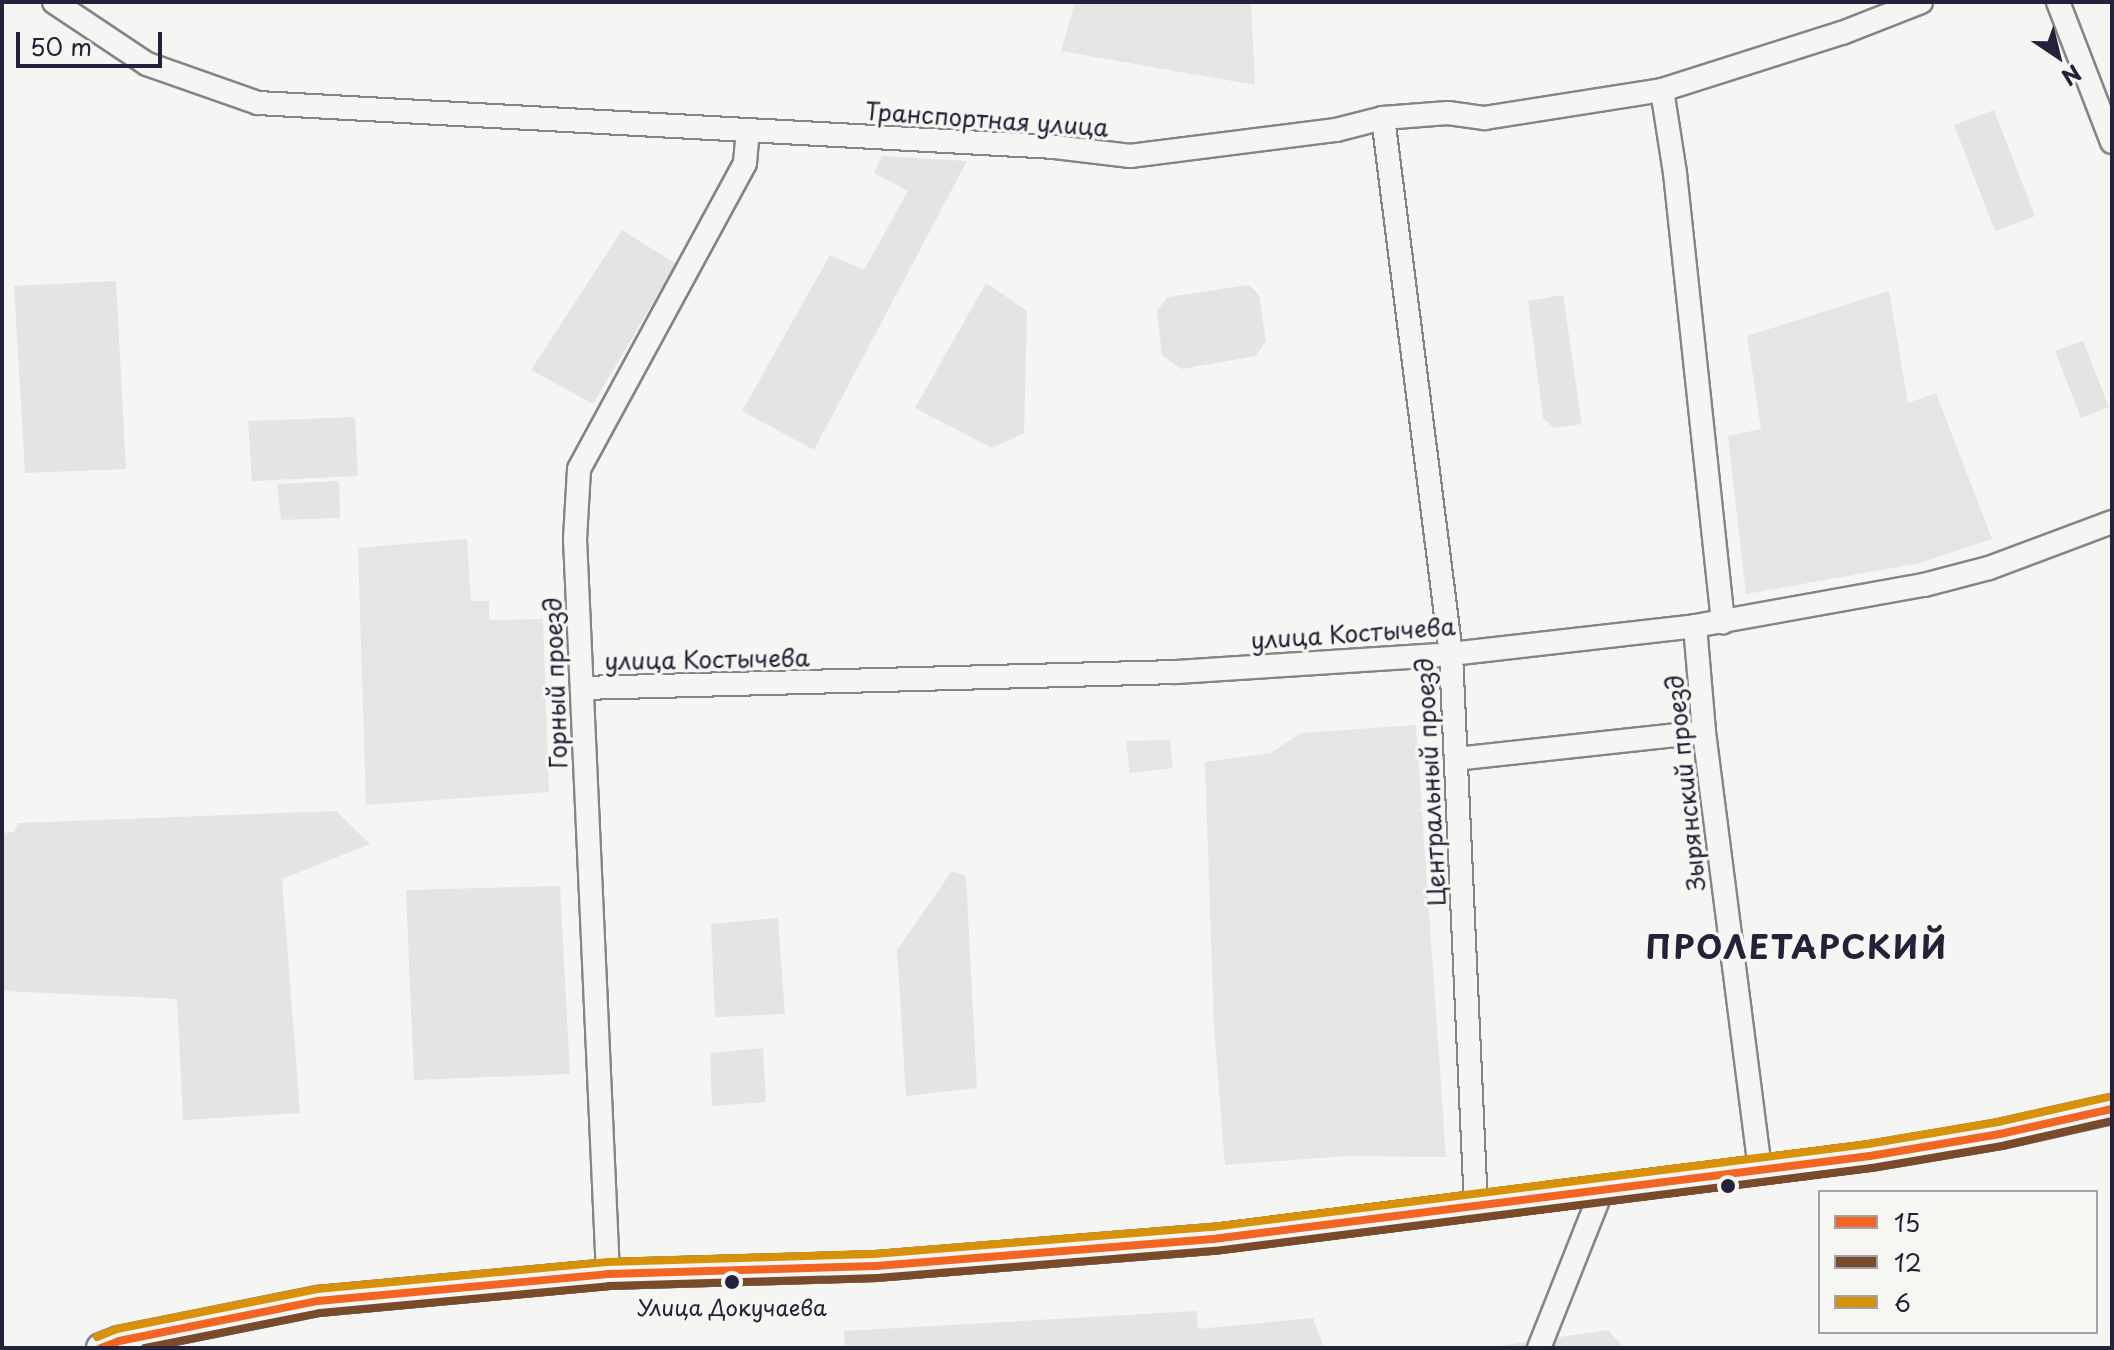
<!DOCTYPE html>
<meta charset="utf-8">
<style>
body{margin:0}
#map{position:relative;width:2114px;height:1350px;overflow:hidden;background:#f5f5f3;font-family:"Playpen Sans",sans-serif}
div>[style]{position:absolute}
.built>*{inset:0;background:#e5e5e4}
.green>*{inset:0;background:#e4e4e4}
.roads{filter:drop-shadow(2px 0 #858589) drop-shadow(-2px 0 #858589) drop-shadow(0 2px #858589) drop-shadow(0 -2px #858589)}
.minor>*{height:22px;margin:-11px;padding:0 11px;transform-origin:11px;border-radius:11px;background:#f5f5f3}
.major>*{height:28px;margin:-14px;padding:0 14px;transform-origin:14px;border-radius:14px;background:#f5f5f3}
.bus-1>*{height:8px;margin:-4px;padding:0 4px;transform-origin:4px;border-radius:4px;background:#f26522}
.bus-2>*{height:8px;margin:-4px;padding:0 4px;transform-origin:4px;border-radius:4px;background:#7a4b2a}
.bus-3>*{height:8px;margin:-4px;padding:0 4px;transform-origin:4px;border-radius:4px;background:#d79209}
.dots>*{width:22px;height:22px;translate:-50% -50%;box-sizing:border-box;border:4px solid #f6f6f2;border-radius:50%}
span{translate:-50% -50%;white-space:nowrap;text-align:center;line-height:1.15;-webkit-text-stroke:7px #f6f6f2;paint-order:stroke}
.bus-label{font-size:22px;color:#22223b}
.street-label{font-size:24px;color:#22223b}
.district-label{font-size:32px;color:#22223b;font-weight:700;letter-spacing:2px}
.frame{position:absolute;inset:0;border:4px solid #22223b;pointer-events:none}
.legend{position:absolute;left:1818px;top:1190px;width:280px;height:144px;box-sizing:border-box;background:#f6f6f2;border:2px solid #a1a1a9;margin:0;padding:10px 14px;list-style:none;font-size:24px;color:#22223b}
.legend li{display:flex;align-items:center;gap:16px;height:40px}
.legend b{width:40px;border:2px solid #a1a1a9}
.north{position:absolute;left:2018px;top:16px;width:80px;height:80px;-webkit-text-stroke:6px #f6f6f2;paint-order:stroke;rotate:145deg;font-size:22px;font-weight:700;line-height:32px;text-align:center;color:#22223b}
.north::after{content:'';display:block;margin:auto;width:28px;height:36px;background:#22223b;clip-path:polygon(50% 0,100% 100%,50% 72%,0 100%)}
.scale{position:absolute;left:16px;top:32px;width:146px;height:36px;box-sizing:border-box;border:4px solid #22223b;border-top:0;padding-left:10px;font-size:24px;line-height:28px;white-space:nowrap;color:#22223b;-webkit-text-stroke:6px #f6f6f2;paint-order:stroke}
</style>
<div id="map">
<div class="built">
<i style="clip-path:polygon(1075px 2px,1251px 2px,1255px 85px,1061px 51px)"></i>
<i style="clip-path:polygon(1889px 291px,1908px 403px,1936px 393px,1992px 539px,1920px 563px,1746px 594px,1728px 436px,1761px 429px,1747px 336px)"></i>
<i style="clip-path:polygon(467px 539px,471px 601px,489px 601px,489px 620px,543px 619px,549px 792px,366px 805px,358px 548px)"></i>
<i style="clip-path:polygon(1416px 725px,1446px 1157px,1347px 1156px,1225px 1165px,1214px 1029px,1205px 762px,1271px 753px,1301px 733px)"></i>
<i style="clip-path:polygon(1170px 740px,1173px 768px,1130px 773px,1126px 741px)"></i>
</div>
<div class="green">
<i style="clip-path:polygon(1994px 110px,2035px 216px,1995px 231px,1954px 125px)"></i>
<i style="clip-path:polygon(882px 156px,967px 161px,814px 450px,742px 411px,830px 255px,864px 270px,908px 191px,874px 173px)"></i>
<i style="clip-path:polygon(622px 230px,676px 264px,593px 404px,531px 370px)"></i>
<i style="clip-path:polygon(116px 281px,126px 469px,25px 473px,14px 286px)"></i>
<i style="clip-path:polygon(986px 283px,1027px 311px,1024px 433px,992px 448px,915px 408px)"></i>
<i style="clip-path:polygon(1249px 285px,1259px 295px,1266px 341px,1256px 356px,1181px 369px,1162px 355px,1157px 310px,1168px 297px)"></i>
<i style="clip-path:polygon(1563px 295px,1582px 424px,1554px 428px,1543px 418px,1528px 301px)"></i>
<i style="clip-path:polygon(2083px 341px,2109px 407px,2081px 418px,2055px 351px)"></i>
<i style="clip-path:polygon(355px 417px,358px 476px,252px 481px,248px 421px)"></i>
<i style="clip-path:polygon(339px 481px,340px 518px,281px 520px,277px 484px)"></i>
<i style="clip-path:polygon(336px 811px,370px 844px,282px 879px,300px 1113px,183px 1120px,177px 999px,2px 991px,2px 833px,14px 832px,18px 823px)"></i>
<i style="clip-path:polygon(952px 871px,966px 876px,977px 1088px,906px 1096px,897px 950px)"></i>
<i style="clip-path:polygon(560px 886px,570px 1074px,414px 1080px,406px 890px)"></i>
<i style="clip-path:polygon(778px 918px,785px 1014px,715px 1017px,711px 924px)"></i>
<i style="clip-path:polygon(763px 1048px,766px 1102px,712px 1106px,710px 1053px)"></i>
<i style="clip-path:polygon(1197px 1311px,1198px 1329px,1313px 1318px,1324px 1348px,845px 1348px,844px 1331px)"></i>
<i style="clip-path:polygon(1608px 1330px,1624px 1348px,1485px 1348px)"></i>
</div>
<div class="roads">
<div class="minor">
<i style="left:54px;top:2px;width:112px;rotate:33.7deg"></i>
<i style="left:147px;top:64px;width:118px;rotate:19.4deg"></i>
<i style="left:258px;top:103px;width:798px;rotate:3.16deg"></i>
<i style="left:1055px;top:147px;width:76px;rotate:6.8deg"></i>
<i style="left:1130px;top:156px;width:208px;rotate:-7.2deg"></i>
<i style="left:1336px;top:130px;width:49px;rotate:-14.3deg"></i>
<i style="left:1383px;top:118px;width:65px;rotate:-4.4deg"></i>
<i style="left:1448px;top:113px;width:37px;rotate:8deg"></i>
<i style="left:1485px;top:118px;width:179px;rotate:-9deg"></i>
<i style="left:1662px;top:90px;width:189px;rotate:-17.6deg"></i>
<i style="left:1842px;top:33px;width:85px;rotate:-21.4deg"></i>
<i style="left:2058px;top:2px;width:150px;rotate:68.9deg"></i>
<i style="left:1662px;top:90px;width:84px;rotate:81.1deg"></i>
<i style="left:1675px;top:173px;width:452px;rotate:83.9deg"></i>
<i style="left:1383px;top:118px;width:540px;rotate:82.77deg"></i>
<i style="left:1451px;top:654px;width:554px;rotate:87.41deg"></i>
<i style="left:1695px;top:626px;width:106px;rotate:85.1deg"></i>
<i style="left:1704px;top:732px;width:444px;rotate:82.7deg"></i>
<i style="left:582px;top:688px;width:594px;rotate:-1.54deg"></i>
<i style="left:1176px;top:672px;width:276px;rotate:-3.7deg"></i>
<i style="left:1451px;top:654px;width:246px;rotate:-6.5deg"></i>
<i style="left:1695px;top:626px;width:233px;rotate:-10.2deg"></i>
<i style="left:1924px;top:585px;width:67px;rotate:-14.7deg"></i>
<i style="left:1989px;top:568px;width:131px;rotate:-20.5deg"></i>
<i style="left:1456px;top:759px;width:249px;rotate:-6.2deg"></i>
<i style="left:608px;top:1274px;width:736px;rotate:-92.57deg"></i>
<i style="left:575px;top:539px;width:70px;rotate:-86.7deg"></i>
<i style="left:579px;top:469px;width:348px;rotate:-61.5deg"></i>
<i style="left:745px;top:163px;width:32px;rotate:-85deg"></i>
<i style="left:1539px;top:1348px;width:170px;rotate:-68.3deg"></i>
</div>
<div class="major">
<i style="left:101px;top:1348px;width:19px;rotate:-21deg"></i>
<i style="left:119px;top:1341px;width:203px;rotate:-11.4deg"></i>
<i style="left:318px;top:1301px;width:291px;rotate:-5.3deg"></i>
<i style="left:608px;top:1274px;width:268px;rotate:-1.7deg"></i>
<i style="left:876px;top:1266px;width:338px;rotate:-4.6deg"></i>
<i style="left:1213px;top:1239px;width:662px;rotate:-7.2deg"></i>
<i style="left:1870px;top:1156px;width:132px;rotate:-9.6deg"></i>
<i style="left:2000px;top:1134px;width:115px;rotate:-12.6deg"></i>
</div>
</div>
<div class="bus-1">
<i style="left:101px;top:1348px;width:19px;rotate:-21deg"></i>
<i style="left:119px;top:1341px;width:203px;rotate:-11.4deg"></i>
<i style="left:318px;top:1301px;width:291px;rotate:-5.3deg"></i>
<i style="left:608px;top:1274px;width:268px;rotate:-1.7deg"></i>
<i style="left:876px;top:1266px;width:338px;rotate:-4.6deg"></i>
<i style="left:1213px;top:1239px;width:662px;rotate:-7.2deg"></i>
<i style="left:1870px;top:1156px;width:132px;rotate:-9.6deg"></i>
<i style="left:2000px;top:1134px;width:115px;rotate:-12.6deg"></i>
</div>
<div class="bus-2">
<i style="left:145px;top:1348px;width:178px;rotate:-11.3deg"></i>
<i style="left:320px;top:1313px;width:290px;rotate:-5.3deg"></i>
<i style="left:609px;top:1286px;width:268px;rotate:-1.7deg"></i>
<i style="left:877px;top:1278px;width:339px;rotate:-4.6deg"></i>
<i style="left:1215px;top:1251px;width:662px;rotate:-7.2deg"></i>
<i style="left:1872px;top:1168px;width:132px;rotate:-9.6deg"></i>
<i style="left:2002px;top:1146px;width:113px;rotate:-12.8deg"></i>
</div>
<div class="bus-3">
<i style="left:97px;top:1337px;width:22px;rotate:-22deg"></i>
<i style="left:117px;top:1329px;width:204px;rotate:-11.3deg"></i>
<i style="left:317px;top:1289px;width:291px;rotate:-5.3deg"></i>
<i style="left:607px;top:1262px;width:268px;rotate:-1.7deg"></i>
<i style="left:875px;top:1254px;width:338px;rotate:-4.6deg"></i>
<i style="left:1212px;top:1227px;width:661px;rotate:-7.21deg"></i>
<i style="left:1868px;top:1144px;width:132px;rotate:-9.6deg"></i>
<i style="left:1998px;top:1122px;width:114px;rotate:-12.7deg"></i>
</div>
<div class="dots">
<i style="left:1728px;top:1186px;background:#22223b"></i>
<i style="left:732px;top:1282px;background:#22223b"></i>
</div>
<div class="bus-label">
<span style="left:732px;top:1307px">Улица Докучаева</span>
</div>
<div class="street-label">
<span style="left:987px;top:119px;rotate:4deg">Транспортная улица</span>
<span style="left:1353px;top:633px;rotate:-4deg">улица Костычева</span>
<span style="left:707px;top:659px;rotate:-1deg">улица Костычева</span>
<span style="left:555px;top:683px;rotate:-92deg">Горный проезд</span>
<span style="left:1430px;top:782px;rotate:-93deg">Центральный проезд</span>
<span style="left:1685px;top:783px;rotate:-96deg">Зырянский проезд</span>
</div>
<div class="district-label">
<span style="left:1797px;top:946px">ПРОЛЕТАРСКИЙ</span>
</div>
<div class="frame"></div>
<ul class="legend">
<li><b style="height:10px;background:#f26522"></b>15</li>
<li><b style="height:10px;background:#7a4b2a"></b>12</li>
<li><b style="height:10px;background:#d79209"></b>6</li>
</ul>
<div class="north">N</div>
<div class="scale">50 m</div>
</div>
